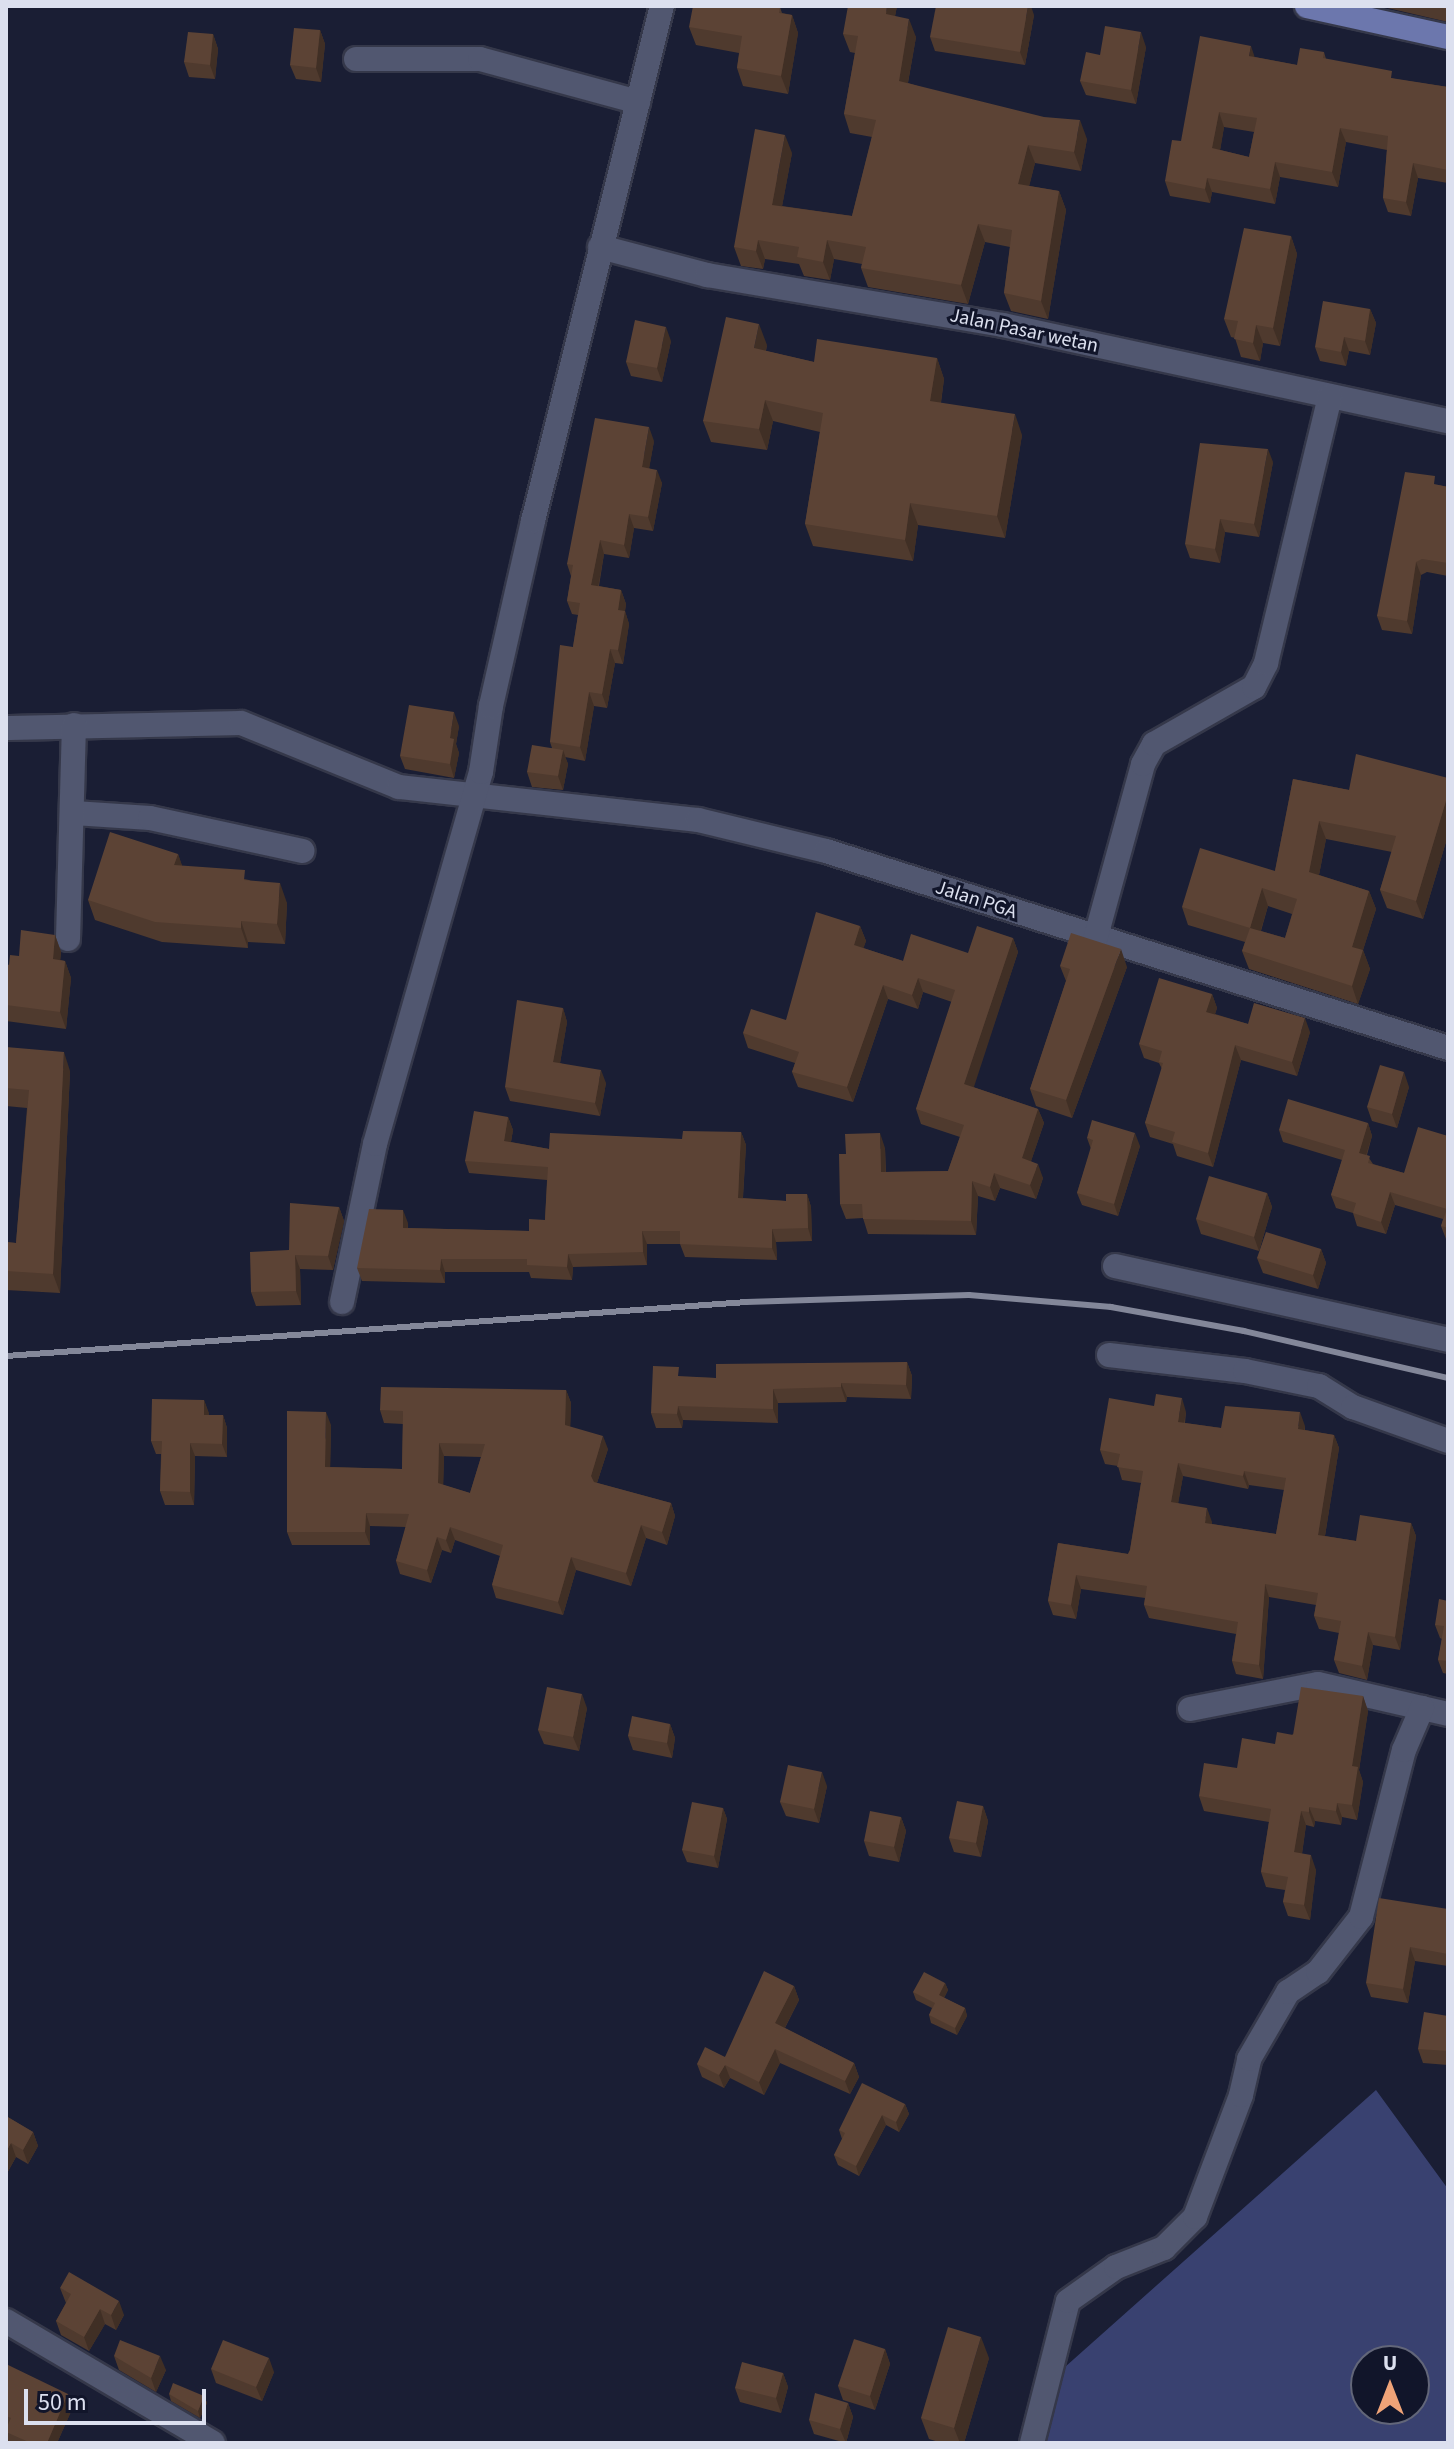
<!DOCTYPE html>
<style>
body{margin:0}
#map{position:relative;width:1454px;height:2449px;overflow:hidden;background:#1a1e34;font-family:"Source Sans 3",sans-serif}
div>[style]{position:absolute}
.green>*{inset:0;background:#394170}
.roads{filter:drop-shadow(2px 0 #35384a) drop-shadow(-2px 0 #35384a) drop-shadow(0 2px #35384a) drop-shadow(0 -2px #35384a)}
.minor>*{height:24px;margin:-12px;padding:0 12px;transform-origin:12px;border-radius:12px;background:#515770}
.major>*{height:24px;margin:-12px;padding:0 12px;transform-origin:12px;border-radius:12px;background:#6c77ad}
.rail>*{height:6px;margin:-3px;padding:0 3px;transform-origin:3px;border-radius:3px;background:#838799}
.wall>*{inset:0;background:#4f3a2e}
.shaded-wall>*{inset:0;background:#402f25}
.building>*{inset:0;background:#5c4335}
span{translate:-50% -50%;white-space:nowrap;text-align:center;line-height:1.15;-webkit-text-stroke:6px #11152a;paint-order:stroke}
.street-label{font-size:20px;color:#dce0ef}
.frame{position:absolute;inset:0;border:8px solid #dce0ef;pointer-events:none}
.north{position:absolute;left:1350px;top:2345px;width:80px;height:80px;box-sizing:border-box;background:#11152a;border:2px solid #626679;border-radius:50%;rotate:0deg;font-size:22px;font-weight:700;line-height:32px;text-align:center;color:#dce0ef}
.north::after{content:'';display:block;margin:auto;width:28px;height:36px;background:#efa378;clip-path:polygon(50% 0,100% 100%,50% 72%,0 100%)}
.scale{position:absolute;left:24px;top:2389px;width:182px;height:36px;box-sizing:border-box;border:4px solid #dce0ef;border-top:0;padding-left:10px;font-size:24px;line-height:28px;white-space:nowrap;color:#dce0ef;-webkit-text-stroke:6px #11152a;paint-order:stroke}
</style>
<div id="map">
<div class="green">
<i style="clip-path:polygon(evenodd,1376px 2090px,1448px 2189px,1448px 2443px,1030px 2443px,1065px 2367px,1376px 2090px,1366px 2361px,1414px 2361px,1414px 2409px,1366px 2409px,1366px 2361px)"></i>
</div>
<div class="roads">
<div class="minor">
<i style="left:356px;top:59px;width:124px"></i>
<i style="left:480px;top:59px;width:164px;rotate:15.2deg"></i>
<i style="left:600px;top:247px;width:111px;rotate:14.7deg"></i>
<i style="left:707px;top:275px;width:300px;rotate:9.6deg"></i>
<i style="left:1003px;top:325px;width:455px;rotate:12.2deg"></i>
<i style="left:6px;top:728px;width:235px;rotate:-1.2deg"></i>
<i style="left:241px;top:723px;width:170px;rotate:22.1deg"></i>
<i style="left:399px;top:787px;width:301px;rotate:6.3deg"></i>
<i style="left:698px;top:820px;width:132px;rotate:13.6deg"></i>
<i style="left:826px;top:851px;width:652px;rotate:17.57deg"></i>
<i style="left:74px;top:813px;width:76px;rotate:3.8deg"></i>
<i style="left:150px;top:818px;width:156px;rotate:12.2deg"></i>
<i style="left:68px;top:939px;width:214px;rotate:-88.4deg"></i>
<i style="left:1095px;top:940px;width:182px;rotate:-74.7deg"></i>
<i style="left:1143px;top:764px;width:23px;rotate:-61deg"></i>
<i style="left:1154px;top:744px;width:115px;rotate:-29.7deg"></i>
<i style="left:1254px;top:687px;width:27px;rotate:-63deg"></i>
<i style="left:1266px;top:663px;width:274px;rotate:-76.5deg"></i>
<i style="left:1115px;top:1266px;width:341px;rotate:12.5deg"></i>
<i style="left:342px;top:1302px;width:161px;rotate:-78.2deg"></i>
<i style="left:375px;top:1144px;width:387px;rotate:-74.1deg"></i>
<i style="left:481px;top:772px;width:67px;rotate:-81.4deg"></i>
<i style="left:491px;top:706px;width:190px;rotate:-77.2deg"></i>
<i style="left:533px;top:521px;width:531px;rotate:-75.94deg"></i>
<i style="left:1109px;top:1355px;width:137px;rotate:6.7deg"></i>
<i style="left:1245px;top:1371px;width:76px;rotate:11.5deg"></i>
<i style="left:1319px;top:1386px;width:40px;rotate:32deg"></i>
<i style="left:1353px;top:1407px;width:101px;rotate:19.7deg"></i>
<i style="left:1190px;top:1709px;width:130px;rotate:-11.1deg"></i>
<i style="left:1318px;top:1684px;width:133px;rotate:13deg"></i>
<i style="left:6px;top:2321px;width:240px;rotate:30.5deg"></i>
<i style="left:1032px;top:2443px;width:146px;rotate:-75.8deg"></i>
<i style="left:1068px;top:2301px;width:59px;rotate:-35.3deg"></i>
<i style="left:1116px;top:2267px;width:52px;rotate:-21.6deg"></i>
<i style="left:1164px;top:2248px;width:44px;rotate:-45deg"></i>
<i style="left:1195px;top:2217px;width:130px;rotate:-69.3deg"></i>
<i style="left:1241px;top:2095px;width:37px;rotate:-77deg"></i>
<i style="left:1249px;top:2059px;width:78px;rotate:-59.8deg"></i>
<i style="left:1288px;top:1992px;width:36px;rotate:-34deg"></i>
<i style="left:1318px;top:1972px;width:70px;rotate:-52deg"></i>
<i style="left:1361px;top:1917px;width:172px;rotate:-75.6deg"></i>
<i style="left:1404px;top:1750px;width:46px;rotate:-66.8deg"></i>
</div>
<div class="major">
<i style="left:1307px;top:6px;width:144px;rotate:12.4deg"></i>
</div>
</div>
<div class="rail">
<i style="left:6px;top:1356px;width:742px;rotate:-4.17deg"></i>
<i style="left:746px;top:1302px;width:223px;rotate:-1.8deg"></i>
<i style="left:969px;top:1295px;width:143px;rotate:4.8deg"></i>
<i style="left:1111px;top:1307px;width:135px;rotate:10.2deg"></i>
<i style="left:1244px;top:1331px;width:209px;rotate:13deg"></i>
</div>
<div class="wall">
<i style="clip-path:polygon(897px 6px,895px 16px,916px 37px,908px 83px,1087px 139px,1081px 171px,1035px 163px,1029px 186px,1059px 191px,1066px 210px,1048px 319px,1011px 311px,1004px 293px,1010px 247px,985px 242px,968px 304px,868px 287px,861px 268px,862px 264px,834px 259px,830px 280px,804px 276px,799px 264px,765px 259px,763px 269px,741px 266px,734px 247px,792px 153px,782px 206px,852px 216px,872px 137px,850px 133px,844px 114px,855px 53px,850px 52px,843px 34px)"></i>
<i style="clip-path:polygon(1379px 6px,1448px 6px,1448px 22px)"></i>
<i style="clip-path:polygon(780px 7px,782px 13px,792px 15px,798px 33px,788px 94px,743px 86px,737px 68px,739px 53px,696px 45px,689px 27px)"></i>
<i style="clip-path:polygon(1034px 15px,1025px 65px,935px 51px,930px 37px)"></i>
<i style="clip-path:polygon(320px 30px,325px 44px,321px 82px,296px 79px,290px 65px)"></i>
<i style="clip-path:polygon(213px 34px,218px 49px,215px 79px,189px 77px,184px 62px)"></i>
<i style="clip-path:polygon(1146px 47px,1136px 104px,1086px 95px,1080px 81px,1100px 55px)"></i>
<i style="clip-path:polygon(evenodd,1324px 52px,1326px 59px,1395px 79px,1448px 87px,1448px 183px,1418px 178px,1411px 216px,1388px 212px,1383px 198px,1387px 150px,1346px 142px,1338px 187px,1280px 177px,1275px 204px,1212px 192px,1210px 203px,1170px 196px,1165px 181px,1255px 57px,1297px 65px,1324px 52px,1224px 127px,1254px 132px,1249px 157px,1220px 150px,1224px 127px)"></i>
<i style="clip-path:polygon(1291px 236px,1297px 254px,1280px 346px,1263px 343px,1260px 361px,1241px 357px,1235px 338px,1231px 337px,1224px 319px)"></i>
<i style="clip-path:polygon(1370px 309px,1376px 323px,1370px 355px,1349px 351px,1346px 366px,1320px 361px,1315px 347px)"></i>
<i style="clip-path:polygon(671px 341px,662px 382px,631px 376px,626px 362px)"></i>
<i style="clip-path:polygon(767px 345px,766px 351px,814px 362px,937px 358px,944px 379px,941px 403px,1022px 435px,1005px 538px,918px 525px,913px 561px,813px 546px,805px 524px,820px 432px,773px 421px,767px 450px,711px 442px,703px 421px)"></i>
<i style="clip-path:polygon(654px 441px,649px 468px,662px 483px,653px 531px,634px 528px,629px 558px,604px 554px,599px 586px,621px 590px,626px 604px,625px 611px,629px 624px,623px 664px,615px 663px,607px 708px,594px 706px,585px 761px,565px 757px,568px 764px,563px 790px,532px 787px,527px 772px,552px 748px,550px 742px,573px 647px,578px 615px,572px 614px,567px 601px,571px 576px,567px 564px)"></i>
<i style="clip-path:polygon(1273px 462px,1259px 537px,1225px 532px,1220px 563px,1190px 558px,1185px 544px)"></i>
<i style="clip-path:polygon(1438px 485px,1448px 487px,1448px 576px,1427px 572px,1421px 575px,1412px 634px,1382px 630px,1377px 616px)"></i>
<i style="clip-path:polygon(459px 726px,456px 744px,459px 753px,454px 778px,405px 769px,400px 756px)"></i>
<i style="clip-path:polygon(evenodd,1448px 778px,1448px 835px,1423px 919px,1387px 908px,1380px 890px,1392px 852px,1326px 839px,1319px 875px,1369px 891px,1376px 909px,1363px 950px,1370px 969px,1358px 1004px,1249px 969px,1242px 951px,1245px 942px,1188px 925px,1182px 907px,1275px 871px,1293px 779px,1349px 790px,1448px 778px,1268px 906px,1292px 914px,1285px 938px,1261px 931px,1268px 906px)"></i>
<i style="clip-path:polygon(178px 854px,182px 866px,249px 880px,287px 903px,285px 944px,248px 942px,248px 948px,162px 942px,95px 920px,88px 900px)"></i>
<i style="clip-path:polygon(860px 926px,866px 941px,863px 948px,903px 961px,968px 953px,1013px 938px,1018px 952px,973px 1087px,1038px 1109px,1044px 1123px,1031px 1161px,1043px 1178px,1036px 1199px,1000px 1188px,995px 1201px,978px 1196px,976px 1235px,868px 1234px,863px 1218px,846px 1219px,840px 1204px,846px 1154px,885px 1148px,886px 1172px,948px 1171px,960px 1137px,921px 1124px,916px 1109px,952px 1002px,923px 992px,918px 1009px,888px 999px,853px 1102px,798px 1087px,792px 1072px,795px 1063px,748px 1048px,743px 1033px,786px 1020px)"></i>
<i style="clip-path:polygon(55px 935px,61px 952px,60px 960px,65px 961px,71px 978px,66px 1029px,6px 1021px,6px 964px,9px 965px,19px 956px)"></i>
<i style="clip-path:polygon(1060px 966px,1127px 967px,1072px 1118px,1036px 1106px,1030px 1089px,1066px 981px)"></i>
<i style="clip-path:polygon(1212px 994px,1217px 1008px,1215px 1014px,1248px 1024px,1310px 1032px,1297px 1076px,1241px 1060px,1213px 1167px,1177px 1156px,1173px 1144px,1150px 1137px,1145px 1123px,1162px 1069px,1159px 1063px,1144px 1058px,1139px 1044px)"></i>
<i style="clip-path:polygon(563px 1008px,567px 1022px,560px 1063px,606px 1083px,600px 1116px,510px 1101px,505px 1087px)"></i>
<i style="clip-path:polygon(6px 1047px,70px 1071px,60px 1293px,6px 1290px,6px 1242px,16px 1243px,27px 1108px,6px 1106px)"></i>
<i style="clip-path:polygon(1409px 1087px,1397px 1128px,1372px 1121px,1367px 1107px)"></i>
<i style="clip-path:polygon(508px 1117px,513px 1130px,511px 1142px,549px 1149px,682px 1139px,741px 1132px,746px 1145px,743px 1198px,786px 1201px,807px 1194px,811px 1207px,812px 1241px,776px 1242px,777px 1260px,685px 1257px,680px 1244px,647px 1244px,647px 1265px,573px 1267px,572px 1280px,531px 1278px,529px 1272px,445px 1272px,445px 1283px,362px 1281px,357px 1268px,408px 1223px,408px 1228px,529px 1231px,545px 1220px,547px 1180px,469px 1173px,465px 1161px)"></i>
<i style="clip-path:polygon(1368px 1123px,1372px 1136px,1367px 1155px,1373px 1164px,1404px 1173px,1448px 1136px,1448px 1240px,1446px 1239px,1441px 1226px,1443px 1219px,1395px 1205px,1386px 1234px,1357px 1226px,1353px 1213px,1336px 1208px,1331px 1195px,1342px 1160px,1283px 1142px,1279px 1130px)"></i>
<i style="clip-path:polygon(1087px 1138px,1140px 1146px,1118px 1216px,1082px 1205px,1077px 1193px,1091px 1149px)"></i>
<i style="clip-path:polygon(1267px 1193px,1272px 1207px,1259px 1251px,1201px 1234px,1196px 1219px)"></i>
<i style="clip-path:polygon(339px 1207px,344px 1221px,333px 1270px,300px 1269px,301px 1305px,256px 1306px,251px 1292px,289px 1250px)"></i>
<i style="clip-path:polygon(1321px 1249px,1326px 1263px,1318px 1289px,1263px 1273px,1257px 1258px)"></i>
<i style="clip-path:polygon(907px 1362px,912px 1376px,911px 1399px,847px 1397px,846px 1402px,778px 1403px,778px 1423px,683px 1420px,682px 1428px,656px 1428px,651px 1413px,682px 1377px,716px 1378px)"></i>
<i style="clip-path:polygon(evenodd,566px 1390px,571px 1403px,570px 1427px,608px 1449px,597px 1483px,671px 1503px,675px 1516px,667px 1545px,646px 1538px,631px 1586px,576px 1570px,563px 1615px,496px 1598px,492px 1585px,500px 1556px,455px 1540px,451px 1553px,442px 1550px,431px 1583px,400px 1574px,396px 1561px,406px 1527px,370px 1526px,370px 1545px,292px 1545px,287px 1532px,331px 1425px,330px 1467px,402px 1469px,403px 1424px,384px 1423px,380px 1410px,566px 1390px,444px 1456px,481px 1457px,470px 1493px,443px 1485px,444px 1456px)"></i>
<i style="clip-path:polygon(204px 1400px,209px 1415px,223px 1415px,227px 1428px,227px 1457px,195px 1456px,194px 1505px,165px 1505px,160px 1491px,161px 1454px,156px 1454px,151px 1441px)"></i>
<i style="clip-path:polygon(evenodd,1186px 1412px,1185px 1423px,1221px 1428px,1305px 1426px,1305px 1430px,1334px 1435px,1339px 1448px,1325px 1536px,1356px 1541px,1411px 1523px,1416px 1536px,1400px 1650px,1373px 1645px,1367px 1680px,1339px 1673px,1334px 1660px,1339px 1633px,1319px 1629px,1314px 1616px,1316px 1605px,1269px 1597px,1263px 1679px,1236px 1674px,1232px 1661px,1236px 1634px,1149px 1618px,1144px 1605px,1145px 1598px,1081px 1589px,1076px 1619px,1053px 1615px,1048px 1601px,1058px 1543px,1128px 1554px,1130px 1550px,1141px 1483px,1122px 1480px,1118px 1466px,1105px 1464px,1100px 1450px,1186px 1412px,1183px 1476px,1248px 1489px,1249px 1485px,1284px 1490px,1276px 1534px,1212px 1524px,1212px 1522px,1178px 1503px,1183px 1476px)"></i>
<i style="clip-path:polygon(1448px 1601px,1448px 1674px,1443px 1673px,1438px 1660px,1442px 1639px,1440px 1638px,1435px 1625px)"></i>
<i style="clip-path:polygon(1363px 1696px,1368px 1711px,1359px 1770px,1363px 1782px,1357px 1820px,1342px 1817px,1341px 1825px,1315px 1821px,1314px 1827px,1306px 1825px,1302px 1854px,1316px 1870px,1310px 1920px,1288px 1916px,1283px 1902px,1285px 1890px,1266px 1887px,1261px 1872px,1269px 1822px,1204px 1811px,1199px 1796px,1237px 1768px,1275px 1744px)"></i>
<i style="clip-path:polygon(587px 1708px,579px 1751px,544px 1744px,538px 1730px)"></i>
<i style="clip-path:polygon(670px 1724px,675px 1738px,672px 1758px,633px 1750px,628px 1736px)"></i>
<i style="clip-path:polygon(827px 1786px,819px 1823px,786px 1816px,780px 1802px)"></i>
<i style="clip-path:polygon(983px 1806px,988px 1821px,981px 1857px,954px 1852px,949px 1838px)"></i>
<i style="clip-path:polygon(723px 1808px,727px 1819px,718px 1868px,687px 1862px,682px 1850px)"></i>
<i style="clip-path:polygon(901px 1817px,906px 1831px,899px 1862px,869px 1856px,864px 1841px)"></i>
<i style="clip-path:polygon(1448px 1909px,1448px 1966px,1415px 1961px,1408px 2003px,1371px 1997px,1366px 1983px)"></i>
<i style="clip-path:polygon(945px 1983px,948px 1990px,944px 1998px,965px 2008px,967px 2016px,957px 2035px,931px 2023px,929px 2015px,932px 2008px,916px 2000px,913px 1992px)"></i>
<i style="clip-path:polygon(794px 1986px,799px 2000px,785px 2028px,854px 2063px,859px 2077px,850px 2094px,780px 2063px,764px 2095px,730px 2078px,724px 2088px,702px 2077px,697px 2064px,725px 2057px)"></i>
<i style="clip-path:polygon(1448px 2016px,1448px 2065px,1423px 2063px,1418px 2049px)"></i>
<i style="clip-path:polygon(905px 2104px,909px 2114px,899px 2132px,886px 2125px,859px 2176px,838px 2165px,834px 2155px,842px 2139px,839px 2130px)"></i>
<i style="clip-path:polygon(6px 2116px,33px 2132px,38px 2146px,28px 2164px,16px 2157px,6px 2175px)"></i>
<i style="clip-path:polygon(60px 2288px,124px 2315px,116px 2330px,105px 2324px,89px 2351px,61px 2335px,56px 2321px,66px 2303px)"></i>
<i style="clip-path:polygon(885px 2349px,890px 2364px,875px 2410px,843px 2400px,838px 2386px)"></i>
<i style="clip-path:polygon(114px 2356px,166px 2370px,156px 2392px,119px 2370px)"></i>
<i style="clip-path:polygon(989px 2358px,964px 2443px,942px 2443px,929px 2439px,921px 2418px)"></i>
<i style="clip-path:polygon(6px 2364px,73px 2407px,57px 2443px,9px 2443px,6px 2435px)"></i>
<i style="clip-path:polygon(211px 2369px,274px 2372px,262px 2401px,216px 2383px)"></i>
<i style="clip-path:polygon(783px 2373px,788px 2387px,781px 2413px,740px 2402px,735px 2388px)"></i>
<i style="clip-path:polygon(169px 2394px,204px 2396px,207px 2403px,200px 2418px,171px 2401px)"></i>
<i style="clip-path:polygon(848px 2403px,853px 2417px,846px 2443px,814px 2434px,809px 2420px)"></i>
</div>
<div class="shaded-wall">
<i style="clip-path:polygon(887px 6px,897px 6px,892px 33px,886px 14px)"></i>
<i style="clip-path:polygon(1028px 6px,1031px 6px,1034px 15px,1025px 65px,1020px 52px)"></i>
<i style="clip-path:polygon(792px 15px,798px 33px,788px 94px,781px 76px)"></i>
<i style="clip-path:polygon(909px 19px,916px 37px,905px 99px,899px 81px)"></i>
<i style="clip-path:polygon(320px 30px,325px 44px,321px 82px,316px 68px)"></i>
<i style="clip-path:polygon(1141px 32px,1146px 47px,1136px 104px,1131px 90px)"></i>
<i style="clip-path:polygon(213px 34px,218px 49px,215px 79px,210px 65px)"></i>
<i style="clip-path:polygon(1251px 46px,1256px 61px,1249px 56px)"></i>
<i style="clip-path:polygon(1219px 112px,1224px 127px,1218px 163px,1212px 148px)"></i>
<i style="clip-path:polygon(1080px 120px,1087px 139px,1081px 171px,1074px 152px)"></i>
<i style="clip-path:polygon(1340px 128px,1346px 142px,1338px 187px,1332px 172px)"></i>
<i style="clip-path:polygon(785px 135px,792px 153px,779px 223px,772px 205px)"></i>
<i style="clip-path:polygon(1028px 145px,1035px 163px,1025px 203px,1018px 184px)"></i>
<i style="clip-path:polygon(1275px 162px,1280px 177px,1275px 204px,1270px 189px)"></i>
<i style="clip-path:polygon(1413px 163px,1418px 178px,1411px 216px,1406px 202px)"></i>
<i style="clip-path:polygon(1207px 178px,1212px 192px,1210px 203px,1205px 189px)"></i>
<i style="clip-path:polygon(1059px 191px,1066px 210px,1048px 319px,1041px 301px)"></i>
<i style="clip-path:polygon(978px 224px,985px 242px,968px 304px,961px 285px)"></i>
<i style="clip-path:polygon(1291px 236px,1297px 254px,1280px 346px,1273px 328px)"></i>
<i style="clip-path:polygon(758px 240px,765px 259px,763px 269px,756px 251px)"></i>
<i style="clip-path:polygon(827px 240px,834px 259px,830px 280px,823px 262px)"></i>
<i style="clip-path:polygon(1370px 309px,1376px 323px,1370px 355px,1365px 341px)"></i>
<i style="clip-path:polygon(759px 324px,767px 345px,761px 369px,754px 348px)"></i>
<i style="clip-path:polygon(1256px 325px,1263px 343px,1260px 361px,1253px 343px)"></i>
<i style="clip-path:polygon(666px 327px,671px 341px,662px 382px,657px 368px)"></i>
<i style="clip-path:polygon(1344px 337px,1349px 351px,1346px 366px,1341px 352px)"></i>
<i style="clip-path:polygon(937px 358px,944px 379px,938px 422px,930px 401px)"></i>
<i style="clip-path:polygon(765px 400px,773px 421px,767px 450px,759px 429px)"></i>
<i style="clip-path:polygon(1015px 414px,1022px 435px,1005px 538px,997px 516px)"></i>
<i style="clip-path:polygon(649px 427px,654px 441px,647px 481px,642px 467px)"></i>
<i style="clip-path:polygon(1268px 449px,1273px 462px,1259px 537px,1254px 524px)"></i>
<i style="clip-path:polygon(657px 470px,662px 483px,653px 531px,648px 517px)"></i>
<i style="clip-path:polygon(910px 503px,918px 525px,913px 561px,905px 540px)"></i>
<i style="clip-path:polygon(629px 514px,634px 528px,629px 558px,624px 545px)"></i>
<i style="clip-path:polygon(1220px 519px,1225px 532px,1220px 563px,1215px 549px)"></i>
<i style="clip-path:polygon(600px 540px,604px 554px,596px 599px,591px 585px)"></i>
<i style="clip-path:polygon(1416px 562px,1421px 575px,1412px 634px,1407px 621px)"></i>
<i style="clip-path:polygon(621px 590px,626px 604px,625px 611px,629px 624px,623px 664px,618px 650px,618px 610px)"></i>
<i style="clip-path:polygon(610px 649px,615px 663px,607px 708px,602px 694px)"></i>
<i style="clip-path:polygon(589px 692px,594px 706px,585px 761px,580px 747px)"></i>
<i style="clip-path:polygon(454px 712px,459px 726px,456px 744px,459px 753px,454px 778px,450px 764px,450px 738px)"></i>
<i style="clip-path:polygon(563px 750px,568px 764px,563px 790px,558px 776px)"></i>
<i style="clip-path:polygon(1448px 794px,1448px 835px,1423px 919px,1416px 901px)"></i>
<i style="clip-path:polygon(1319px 821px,1326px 839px,1316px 890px,1309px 872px)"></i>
<i style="clip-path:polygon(178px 854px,185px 874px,174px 865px)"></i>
<i style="clip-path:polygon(280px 883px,287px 903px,285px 944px,277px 924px)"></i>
<i style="clip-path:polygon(1262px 888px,1268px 906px,1256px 946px,1250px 928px)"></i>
<i style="clip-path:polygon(1369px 891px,1376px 909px,1363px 950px,1370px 969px,1358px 1004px,1352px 986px,1352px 947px)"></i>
<i style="clip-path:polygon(241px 921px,248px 942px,248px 948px,241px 928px)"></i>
<i style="clip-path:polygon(860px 926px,866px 941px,860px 959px,854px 945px)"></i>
<i style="clip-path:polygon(55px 935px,61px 952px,59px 977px,53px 959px)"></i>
<i style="clip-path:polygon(1013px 938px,1018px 952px,970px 1099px,964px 1084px)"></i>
<i style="clip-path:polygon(1121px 949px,1127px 967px,1072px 1118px,1066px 1100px)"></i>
<i style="clip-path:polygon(65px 961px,71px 978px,66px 1029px,60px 1012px)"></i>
<i style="clip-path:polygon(918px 978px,923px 992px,918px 1009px,912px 995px)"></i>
<i style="clip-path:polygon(883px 985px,888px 999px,853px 1102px,847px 1087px)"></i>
<i style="clip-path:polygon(1212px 994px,1217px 1008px,1211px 1026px,1206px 1012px)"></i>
<i style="clip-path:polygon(563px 1008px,567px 1022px,558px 1075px,553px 1062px)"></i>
<i style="clip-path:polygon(1305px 1018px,1310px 1032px,1297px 1076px,1292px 1062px)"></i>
<i style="clip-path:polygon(1235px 1045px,1241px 1060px,1213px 1167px,1208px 1153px)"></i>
<i style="clip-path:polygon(64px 1052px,70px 1071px,60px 1293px,53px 1274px)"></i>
<i style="clip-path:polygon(601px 1070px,606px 1083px,600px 1116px,595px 1103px)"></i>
<i style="clip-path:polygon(1404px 1072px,1409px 1087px,1397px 1128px,1392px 1114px)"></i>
<i style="clip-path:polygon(1038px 1109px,1044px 1123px,1027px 1173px,1022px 1158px)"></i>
<i style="clip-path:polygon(508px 1117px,513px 1130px,509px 1153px,504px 1141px)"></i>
<i style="clip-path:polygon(1368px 1123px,1372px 1136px,1363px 1165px,1359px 1153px)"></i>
<i style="clip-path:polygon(741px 1132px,746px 1145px,742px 1211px,738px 1198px)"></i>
<i style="clip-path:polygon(880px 1133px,885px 1148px,886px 1186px,881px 1172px)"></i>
<i style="clip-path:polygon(1135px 1133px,1140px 1146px,1118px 1216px,1114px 1204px)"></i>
<i style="clip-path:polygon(1038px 1164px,1043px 1178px,1036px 1199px,1030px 1185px)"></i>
<i style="clip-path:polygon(994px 1173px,1000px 1188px,995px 1201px,990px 1187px)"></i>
<i style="clip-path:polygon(972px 1181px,978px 1196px,976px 1235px,971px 1221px)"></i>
<i style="clip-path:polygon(1390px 1192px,1395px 1205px,1386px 1234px,1381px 1222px)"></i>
<i style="clip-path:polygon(1267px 1193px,1272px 1207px,1259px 1251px,1254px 1237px)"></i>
<i style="clip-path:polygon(807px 1194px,811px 1207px,812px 1241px,808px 1228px)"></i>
<i style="clip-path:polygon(339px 1207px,344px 1221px,333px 1270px,328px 1256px)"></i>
<i style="clip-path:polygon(403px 1210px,408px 1223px,407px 1240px,403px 1228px)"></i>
<i style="clip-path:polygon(772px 1229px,776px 1242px,777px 1260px,772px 1248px)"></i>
<i style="clip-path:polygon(642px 1231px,647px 1244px,647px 1265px,643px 1252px)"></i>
<i style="clip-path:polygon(1321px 1249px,1326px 1263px,1318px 1289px,1313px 1275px)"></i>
<i style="clip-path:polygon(568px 1254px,573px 1267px,572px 1280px,567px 1267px)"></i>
<i style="clip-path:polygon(295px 1255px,300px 1269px,301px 1305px,296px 1291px)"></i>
<i style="clip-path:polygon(441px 1259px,445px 1272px,445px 1283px,440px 1270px)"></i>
<i style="clip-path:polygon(907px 1362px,912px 1376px,911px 1399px,906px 1385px)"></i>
<i style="clip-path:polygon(841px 1383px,847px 1397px,846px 1402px,841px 1387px)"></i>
<i style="clip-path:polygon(773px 1389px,778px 1403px,778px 1423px,773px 1409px)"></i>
<i style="clip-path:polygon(566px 1390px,571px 1403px,570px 1438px,565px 1425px)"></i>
<i style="clip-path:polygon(1182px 1398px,1186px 1412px,1182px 1435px,1178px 1422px)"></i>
<i style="clip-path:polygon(204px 1400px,209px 1413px,208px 1428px,204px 1415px)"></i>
<i style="clip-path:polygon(678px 1406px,683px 1420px,682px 1428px,677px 1414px)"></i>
<i style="clip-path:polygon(326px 1412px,331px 1425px,330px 1480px,325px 1467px)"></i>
<i style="clip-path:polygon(1300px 1412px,1305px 1426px,1303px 1443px,1298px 1429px)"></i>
<i style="clip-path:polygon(223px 1415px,227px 1428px,227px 1457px,222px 1444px)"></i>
<i style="clip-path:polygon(1334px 1435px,1339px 1448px,1323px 1548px,1318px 1535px)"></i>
<i style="clip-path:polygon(603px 1436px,608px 1449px,595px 1489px,591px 1476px)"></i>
<i style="clip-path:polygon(190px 1443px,195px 1456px,194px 1505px,190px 1492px)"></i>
<i style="clip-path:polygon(439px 1443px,444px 1456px,443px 1496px,438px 1483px)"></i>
<i style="clip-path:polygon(1178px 1463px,1183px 1476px,1176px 1516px,1171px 1502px)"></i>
<i style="clip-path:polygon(1244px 1471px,1249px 1485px,1248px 1489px,1243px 1476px)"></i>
<i style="clip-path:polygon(671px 1503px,675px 1516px,667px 1545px,662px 1532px)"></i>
<i style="clip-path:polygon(1207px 1508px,1212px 1522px,1210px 1537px,1205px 1523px)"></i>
<i style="clip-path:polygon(366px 1513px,370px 1526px,370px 1545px,365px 1532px)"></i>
<i style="clip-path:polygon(1411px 1523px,1416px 1536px,1400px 1650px,1395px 1637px)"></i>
<i style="clip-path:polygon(641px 1525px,646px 1538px,631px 1586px,626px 1573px)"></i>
<i style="clip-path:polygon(450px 1527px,455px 1540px,451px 1553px,446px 1540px)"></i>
<i style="clip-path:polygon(437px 1537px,442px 1550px,431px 1583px,427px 1570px)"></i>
<i style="clip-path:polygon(571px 1557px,576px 1570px,563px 1615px,558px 1602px)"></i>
<i style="clip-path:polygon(1076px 1575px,1081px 1589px,1076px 1619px,1071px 1605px)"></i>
<i style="clip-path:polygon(1265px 1584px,1269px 1597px,1263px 1679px,1259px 1665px)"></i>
<i style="clip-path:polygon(1368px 1632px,1373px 1645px,1367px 1680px,1362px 1666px)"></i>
<i style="clip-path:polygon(582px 1694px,587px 1708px,579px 1751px,573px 1737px)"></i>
<i style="clip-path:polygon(1363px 1696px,1368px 1711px,1359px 1770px,1363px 1782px,1357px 1820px,1352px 1805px,1352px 1766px)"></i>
<i style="clip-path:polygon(670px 1724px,675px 1738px,672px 1758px,667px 1743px)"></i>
<i style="clip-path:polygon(822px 1772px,827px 1786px,819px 1823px,814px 1809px)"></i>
<i style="clip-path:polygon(1337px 1803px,1342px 1817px,1341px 1825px,1336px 1811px)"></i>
<i style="clip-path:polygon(983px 1806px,988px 1821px,981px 1857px,976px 1843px)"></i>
<i style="clip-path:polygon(1309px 1807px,1315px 1821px,1314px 1827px,1309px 1812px)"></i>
<i style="clip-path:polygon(723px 1808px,727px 1819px,718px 1868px,714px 1856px)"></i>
<i style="clip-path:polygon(1301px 1811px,1306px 1825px,1300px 1867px,1294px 1852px)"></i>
<i style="clip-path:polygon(901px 1817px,906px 1831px,899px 1862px,894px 1847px)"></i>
<i style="clip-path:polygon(1311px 1855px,1316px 1870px,1310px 1920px,1304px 1905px)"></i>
<i style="clip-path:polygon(1410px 1947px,1415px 1961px,1408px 2003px,1403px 1989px)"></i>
<i style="clip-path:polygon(945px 1983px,948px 1990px,942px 2002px,939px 1995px)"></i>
<i style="clip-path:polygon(794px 1986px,799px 2000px,780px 2037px,775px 2023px)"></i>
<i style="clip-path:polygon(965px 2008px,967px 2016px,957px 2035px,955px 2028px)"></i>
<i style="clip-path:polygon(775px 2049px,780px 2063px,764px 2095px,759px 2082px)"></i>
<i style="clip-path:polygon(854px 2063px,859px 2077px,850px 2094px,845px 2081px)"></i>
<i style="clip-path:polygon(725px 2065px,730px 2078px,724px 2088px,719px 2075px)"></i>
<i style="clip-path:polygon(905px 2104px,909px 2114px,899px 2132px,896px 2122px)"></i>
<i style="clip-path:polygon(882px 2115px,886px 2125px,859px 2176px,856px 2166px)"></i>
<i style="clip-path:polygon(33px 2132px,38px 2146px,28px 2164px,23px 2150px)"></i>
<i style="clip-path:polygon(11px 2143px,16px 2157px,6px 2175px,6px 2152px)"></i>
<i style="clip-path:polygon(119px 2301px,124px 2315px,116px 2330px,111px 2315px)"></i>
<i style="clip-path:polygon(100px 2309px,105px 2324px,89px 2351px,84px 2337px)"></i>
<i style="clip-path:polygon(981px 2337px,989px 2358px,964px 2443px,960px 2443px,954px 2428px)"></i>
<i style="clip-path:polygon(885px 2349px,890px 2364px,875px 2410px,870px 2396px)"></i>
<i style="clip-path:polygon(160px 2356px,166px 2370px,156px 2392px,151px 2378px)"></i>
<i style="clip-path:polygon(269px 2358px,274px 2372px,262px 2401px,256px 2387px)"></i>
<i style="clip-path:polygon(783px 2373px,788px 2387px,781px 2413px,776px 2398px)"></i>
<i style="clip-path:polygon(68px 2394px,73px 2407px,57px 2443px,47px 2443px)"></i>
<i style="clip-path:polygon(204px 2396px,207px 2403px,200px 2418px,198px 2411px)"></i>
<i style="clip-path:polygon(848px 2403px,853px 2417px,846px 2443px,840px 2429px)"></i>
</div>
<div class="building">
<i style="clip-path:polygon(693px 6px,775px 6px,780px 7px,779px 13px,792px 15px,781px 76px,737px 68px,742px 36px,689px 27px)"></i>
<i style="clip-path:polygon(848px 6px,887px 6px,886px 14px,909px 19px,899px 81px,1044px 117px,1080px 120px,1074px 152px,1028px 145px,1018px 184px,1059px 191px,1041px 301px,1004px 293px,1012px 230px,978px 224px,961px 285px,861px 268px,866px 247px,827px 240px,823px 262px,797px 257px,799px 247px,758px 240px,756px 251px,734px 247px,755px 129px,785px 135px,772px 205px,852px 216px,876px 120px,844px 114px,858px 36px,843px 34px)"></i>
<i style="clip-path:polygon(936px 6px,1028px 6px,1020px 52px,930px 37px)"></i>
<i style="clip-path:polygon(1434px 6px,1448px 6px,1448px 10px,1446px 9px)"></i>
<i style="clip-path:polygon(1105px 26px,1141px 32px,1131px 90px,1080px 81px,1086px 52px,1100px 55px)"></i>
<i style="clip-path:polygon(294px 28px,320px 30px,316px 68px,290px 65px)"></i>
<i style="clip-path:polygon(188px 32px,213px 34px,210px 65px,184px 62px)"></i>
<i style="clip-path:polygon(evenodd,1200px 36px,1251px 46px,1249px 56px,1297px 65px,1300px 48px,1324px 52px,1323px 58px,1392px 71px,1391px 78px,1448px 87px,1448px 170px,1413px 163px,1406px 202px,1383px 198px,1388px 136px,1340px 128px,1332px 172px,1275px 162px,1270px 189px,1207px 178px,1205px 189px,1165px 181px,1172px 140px,1181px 141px,1200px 36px,1219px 112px,1257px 118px,1249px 157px,1212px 148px,1219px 112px)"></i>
<i style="clip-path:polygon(1244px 228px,1291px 236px,1273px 328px,1256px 325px,1253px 343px,1234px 339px,1238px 321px,1224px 319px)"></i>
<i style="clip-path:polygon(1323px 301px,1370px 309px,1365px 341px,1344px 337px,1341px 352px,1315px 347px)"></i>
<i style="clip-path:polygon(726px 317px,759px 324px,754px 348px,814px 362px,817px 339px,937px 358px,930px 401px,1015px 414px,997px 516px,910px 503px,905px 540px,805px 524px,823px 413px,765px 400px,759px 429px,703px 421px)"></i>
<i style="clip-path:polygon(635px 320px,666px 327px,657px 368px,626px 362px)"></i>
<i style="clip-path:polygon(595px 418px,649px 427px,642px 467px,657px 470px,648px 517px,629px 514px,624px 545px,600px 540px,591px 585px,621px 590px,618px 610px,625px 611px,618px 650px,610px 649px,602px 694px,589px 692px,580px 747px,550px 742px,560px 645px,573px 647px,580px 603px,567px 601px,573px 565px,567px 564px)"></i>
<i style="clip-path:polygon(1200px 443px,1268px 449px,1254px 524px,1220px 519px,1215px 549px,1185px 544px)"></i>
<i style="clip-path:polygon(1405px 472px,1435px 476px,1434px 484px,1448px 487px,1448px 563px,1422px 559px,1416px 562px,1407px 621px,1377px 616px)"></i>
<i style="clip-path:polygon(409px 705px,454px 712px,450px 738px,454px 739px,450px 764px,400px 756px)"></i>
<i style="clip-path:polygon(532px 745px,563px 750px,558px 776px,527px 772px)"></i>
<i style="clip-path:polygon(evenodd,1356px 754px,1448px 778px,1448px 794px,1416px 901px,1380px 890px,1396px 836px,1319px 821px,1309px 872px,1369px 891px,1352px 947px,1363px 950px,1352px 986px,1242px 951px,1250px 928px,1182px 907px,1200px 848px,1275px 871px,1293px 779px,1349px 790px,1356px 754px,1262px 888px,1297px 899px,1285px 938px,1250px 928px,1262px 888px)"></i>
<i style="clip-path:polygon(110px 832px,178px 854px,174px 865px,245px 870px,244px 880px,280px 883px,277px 924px,241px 921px,241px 928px,155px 922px,88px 900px)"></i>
<i style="clip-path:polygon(816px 912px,860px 926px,854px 945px,903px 961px,911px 934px,968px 953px,977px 926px,1013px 938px,964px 1084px,1038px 1109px,1022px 1158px,1038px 1164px,1030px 1185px,994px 1173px,990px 1187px,972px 1181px,971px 1221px,863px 1219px,862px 1204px,840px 1204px,839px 1154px,846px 1154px,845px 1134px,880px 1133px,881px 1172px,948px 1171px,964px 1125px,916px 1109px,955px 990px,918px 978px,912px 995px,883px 985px,847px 1087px,792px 1072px,799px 1052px,743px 1033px,751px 1009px,786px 1020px)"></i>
<i style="clip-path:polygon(21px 930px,55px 935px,53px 959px,65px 961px,60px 1012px,6px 1005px,6px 964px,9px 965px,10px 955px,19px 956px)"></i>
<i style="clip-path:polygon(1071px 933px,1121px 949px,1066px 1100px,1030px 1089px,1070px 969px,1060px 966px)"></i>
<i style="clip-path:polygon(1159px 978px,1212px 994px,1206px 1012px,1248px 1024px,1254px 1003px,1305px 1018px,1292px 1062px,1235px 1045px,1208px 1153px,1172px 1142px,1175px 1132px,1145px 1123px,1163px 1063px,1159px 1062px,1162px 1051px,1139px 1044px)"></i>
<i style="clip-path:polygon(517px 1000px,563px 1008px,553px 1062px,601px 1070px,595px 1103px,505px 1087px)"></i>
<i style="clip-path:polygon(6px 1047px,64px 1052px,53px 1274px,6px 1271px,6px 1242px,16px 1243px,29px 1090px,6px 1088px)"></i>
<i style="clip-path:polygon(1380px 1065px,1404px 1072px,1392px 1114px,1367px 1107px)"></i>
<i style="clip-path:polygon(1288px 1099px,1368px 1123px,1359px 1153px,1370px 1156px,1368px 1163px,1404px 1173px,1418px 1127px,1448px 1136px,1448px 1228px,1441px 1226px,1447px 1209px,1390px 1192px,1381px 1222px,1353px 1213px,1356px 1203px,1331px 1195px,1345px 1150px,1279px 1130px)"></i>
<i style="clip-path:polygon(474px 1111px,508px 1117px,504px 1141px,549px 1149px,550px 1133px,682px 1139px,683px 1131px,741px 1132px,738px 1198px,786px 1201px,786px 1194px,807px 1194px,808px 1228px,772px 1229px,772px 1248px,680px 1244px,680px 1231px,642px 1231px,643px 1252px,568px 1254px,567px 1267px,527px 1265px,527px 1259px,441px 1259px,440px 1270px,357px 1268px,369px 1209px,403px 1210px,403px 1228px,529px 1231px,529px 1219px,545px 1220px,548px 1167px,465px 1161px)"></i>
<i style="clip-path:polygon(1092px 1120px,1135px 1133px,1114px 1204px,1077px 1193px,1093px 1140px,1087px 1138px)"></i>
<i style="clip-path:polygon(1209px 1176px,1267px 1193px,1254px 1237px,1196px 1219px)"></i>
<i style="clip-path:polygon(290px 1203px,339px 1207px,328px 1256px,295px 1255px,296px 1291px,251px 1292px,250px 1252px,289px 1250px)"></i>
<i style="clip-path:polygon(1266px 1232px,1321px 1249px,1313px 1275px,1257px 1258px)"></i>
<i style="clip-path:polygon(907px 1362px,906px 1385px,841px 1383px,841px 1387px,773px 1389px,773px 1409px,678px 1406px,677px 1414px,651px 1413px,653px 1366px,679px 1367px,678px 1376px,716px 1378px,716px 1364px)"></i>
<i style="clip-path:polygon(evenodd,381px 1387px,566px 1390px,565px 1425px,603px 1436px,591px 1476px,594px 1482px,671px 1503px,662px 1532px,641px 1525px,626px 1573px,571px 1557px,558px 1602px,492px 1585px,503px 1545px,450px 1527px,446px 1540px,437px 1537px,427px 1570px,396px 1561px,409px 1514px,366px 1513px,365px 1532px,287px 1532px,287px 1411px,326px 1412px,325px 1467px,402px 1469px,403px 1411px,380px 1410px,381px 1387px,439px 1443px,485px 1444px,470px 1493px,438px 1483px,439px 1443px)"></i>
<i style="clip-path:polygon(evenodd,1156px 1394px,1182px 1398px,1178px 1422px,1221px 1428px,1225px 1406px,1300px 1412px,1298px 1429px,1334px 1435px,1318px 1535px,1356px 1541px,1360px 1515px,1411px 1523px,1395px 1637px,1368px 1632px,1362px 1666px,1334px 1660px,1341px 1621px,1314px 1616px,1318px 1593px,1265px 1584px,1259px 1665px,1232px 1661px,1238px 1622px,1144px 1605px,1147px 1586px,1076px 1575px,1071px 1605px,1048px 1601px,1058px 1543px,1128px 1554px,1130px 1550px,1143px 1471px,1117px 1467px,1120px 1454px,1100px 1450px,1109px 1398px,1154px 1406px,1156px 1394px,1178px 1463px,1243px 1476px,1244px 1471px,1286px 1478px,1276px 1534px,1205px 1523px,1207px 1508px,1171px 1502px,1178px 1463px)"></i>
<i style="clip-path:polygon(152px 1399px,204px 1400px,204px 1415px,223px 1415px,222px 1444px,190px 1443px,190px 1492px,160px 1491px,162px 1441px,151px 1441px)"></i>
<i style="clip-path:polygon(1439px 1599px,1448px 1601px,1448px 1661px,1438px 1660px,1444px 1626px,1435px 1625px)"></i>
<i style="clip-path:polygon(547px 1687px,582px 1694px,573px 1737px,538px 1730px)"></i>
<i style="clip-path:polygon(1301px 1687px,1363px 1696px,1352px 1766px,1358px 1767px,1352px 1805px,1337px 1803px,1336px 1811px,1309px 1807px,1309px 1812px,1301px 1811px,1294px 1852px,1311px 1855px,1304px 1905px,1283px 1902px,1288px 1877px,1261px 1872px,1271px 1809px,1199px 1796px,1204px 1763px,1237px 1768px,1242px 1738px,1275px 1744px,1277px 1732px,1293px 1735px)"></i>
<i style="clip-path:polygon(632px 1716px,670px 1724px,667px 1743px,628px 1736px)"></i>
<i style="clip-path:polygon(788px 1765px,822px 1772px,814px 1809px,780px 1802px)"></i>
<i style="clip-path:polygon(957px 1801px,983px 1806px,976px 1843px,949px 1838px)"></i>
<i style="clip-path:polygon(692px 1802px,723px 1808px,714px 1856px,682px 1850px)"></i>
<i style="clip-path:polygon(870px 1811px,901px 1817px,894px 1847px,864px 1841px)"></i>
<i style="clip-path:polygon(1379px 1898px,1448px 1909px,1448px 1954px,1410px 1947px,1403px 1989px,1366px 1983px)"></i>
<i style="clip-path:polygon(764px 1971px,794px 1986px,775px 2023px,854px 2063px,845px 2081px,775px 2049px,759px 2082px,725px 2065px,719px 2075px,697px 2064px,705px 2047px,725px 2057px)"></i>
<i style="clip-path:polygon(924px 1972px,945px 1983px,939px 1995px,965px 2008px,955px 2028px,929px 2015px,935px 2003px,913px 1992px)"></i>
<i style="clip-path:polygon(1424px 2012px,1448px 2016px,1448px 2051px,1418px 2049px)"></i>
<i style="clip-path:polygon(862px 2083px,905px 2104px,896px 2122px,882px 2115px,856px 2166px,834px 2155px,845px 2133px,839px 2130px)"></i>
<i style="clip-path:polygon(6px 2116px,33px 2132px,23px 2150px,11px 2143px,6px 2152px)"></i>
<i style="clip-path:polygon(69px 2272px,119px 2301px,111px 2315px,100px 2309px,84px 2337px,56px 2321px,71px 2294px,60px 2288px)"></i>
<i style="clip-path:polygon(948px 2327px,981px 2337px,954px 2428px,921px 2418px)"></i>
<i style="clip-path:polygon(854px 2339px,885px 2349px,870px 2396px,838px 2386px)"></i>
<i style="clip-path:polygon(120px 2340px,160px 2356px,151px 2378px,114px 2356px)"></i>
<i style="clip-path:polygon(223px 2340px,269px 2358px,256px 2387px,211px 2369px)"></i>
<i style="clip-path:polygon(742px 2362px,783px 2373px,776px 2398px,735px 2388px)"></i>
<i style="clip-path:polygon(6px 2364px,68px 2394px,47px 2443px,31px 2443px,6px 2432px,6px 2429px,11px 2418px,6px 2416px)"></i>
<i style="clip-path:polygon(173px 2383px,204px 2396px,198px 2411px,169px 2394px)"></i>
<i style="clip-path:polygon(815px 2393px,848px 2403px,840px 2429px,809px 2420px)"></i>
</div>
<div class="street-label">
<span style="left:1024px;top:331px;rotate:12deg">Jalan Pasar wetan</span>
<span style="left:976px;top:900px;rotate:18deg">Jalan PGA</span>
</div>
<div class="frame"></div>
<div class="north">U</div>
<div class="scale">50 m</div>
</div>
